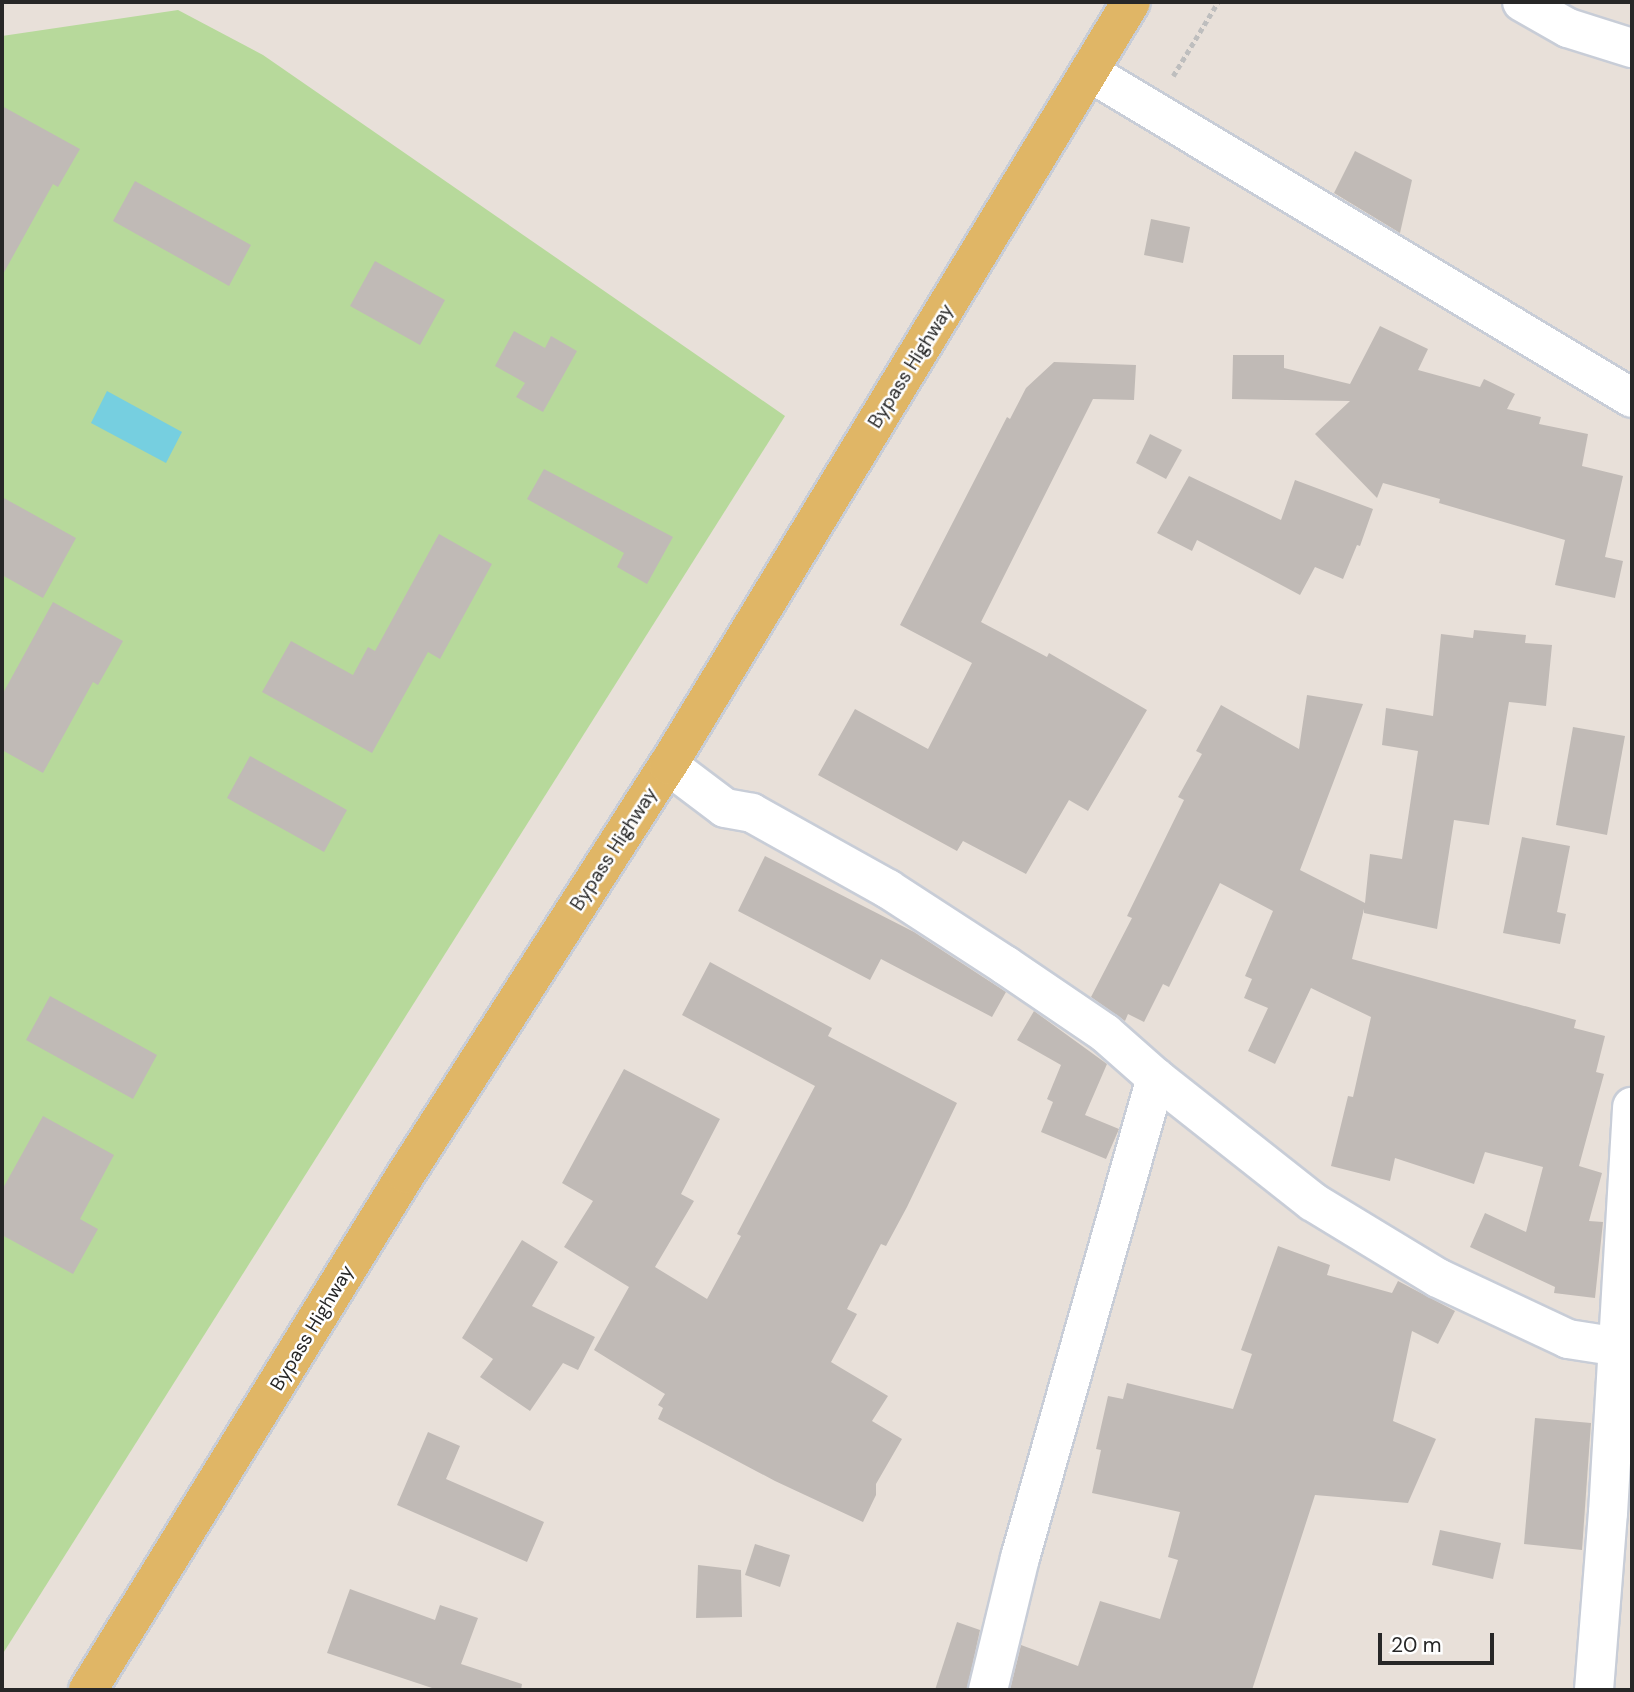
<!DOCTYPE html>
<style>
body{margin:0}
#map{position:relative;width:1634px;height:1692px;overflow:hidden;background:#e8e0d9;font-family:"DM Sans",sans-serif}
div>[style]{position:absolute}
.green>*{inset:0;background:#b7d99b}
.water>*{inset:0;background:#76cfe0}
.building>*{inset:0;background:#c0bab6}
.path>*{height:4.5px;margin-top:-2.25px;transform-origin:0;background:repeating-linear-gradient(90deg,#bebebe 0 5px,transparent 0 8.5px)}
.roads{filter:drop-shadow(2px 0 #c8cdd7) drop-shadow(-2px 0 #c8cdd7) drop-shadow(0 2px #c8cdd7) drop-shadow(0 -2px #c8cdd7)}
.street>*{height:38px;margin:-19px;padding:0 19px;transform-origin:19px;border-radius:19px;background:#fff}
.secondary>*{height:38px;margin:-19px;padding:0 19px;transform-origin:19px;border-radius:19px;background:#fff}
.primary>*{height:38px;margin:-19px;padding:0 19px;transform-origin:19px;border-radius:19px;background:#e0b666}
span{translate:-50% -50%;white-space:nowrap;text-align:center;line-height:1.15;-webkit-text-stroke:5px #fff;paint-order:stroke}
.street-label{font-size:19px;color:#272727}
.frame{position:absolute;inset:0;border:4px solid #272727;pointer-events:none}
.scale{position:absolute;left:1378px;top:1633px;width:116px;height:32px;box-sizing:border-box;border:4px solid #272727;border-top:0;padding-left:9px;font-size:21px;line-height:24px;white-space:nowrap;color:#272727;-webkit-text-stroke:5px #fff;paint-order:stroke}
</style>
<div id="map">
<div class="green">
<i style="clip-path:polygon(178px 10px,263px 55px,785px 416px,2px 1655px,2px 36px)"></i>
</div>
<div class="water">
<i style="clip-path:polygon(107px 391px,182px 432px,166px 463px,91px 423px)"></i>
</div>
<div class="building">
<i style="clip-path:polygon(2px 106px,80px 149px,58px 187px,53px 184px,2px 276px)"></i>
<i style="clip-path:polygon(1355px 151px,1412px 180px,1400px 233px,1334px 193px)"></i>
<i style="clip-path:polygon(135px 181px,251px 245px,229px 286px,113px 221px)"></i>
<i style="clip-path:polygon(1151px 219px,1190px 227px,1183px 263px,1144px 255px)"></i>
<i style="clip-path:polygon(375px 261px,445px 300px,420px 345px,350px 306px)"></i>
<i style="clip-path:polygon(1380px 326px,1428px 349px,1418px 370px,1480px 387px,1484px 379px,1515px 394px,1507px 409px,1541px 417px,1539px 424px,1588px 434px,1582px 466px,1623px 476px,1605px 557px,1623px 561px,1615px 598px,1555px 585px,1565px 540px,1439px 503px,1440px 499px,1383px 483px,1377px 498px,1315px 434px,1350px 401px,1232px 399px,1233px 355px,1284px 355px,1284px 368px,1350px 384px)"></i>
<i style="clip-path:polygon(514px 331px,545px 348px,551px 336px,577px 351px,543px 412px,516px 397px,525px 383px,495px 366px)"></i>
<i style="clip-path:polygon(1054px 362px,1136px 365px,1134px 400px,1093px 399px,981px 622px,1047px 657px,1049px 653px,1147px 710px,1088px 811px,1069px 800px,1026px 874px,963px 841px,957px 851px,818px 775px,855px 709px,928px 749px,972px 663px,900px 625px,1007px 417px,1010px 419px,1026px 388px)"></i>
<i style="clip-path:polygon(1150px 434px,1182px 450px,1166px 479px,1136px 463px)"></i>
<i style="clip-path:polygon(544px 469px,673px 537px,647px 584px,617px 567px,624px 553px,527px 499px)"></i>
<i style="clip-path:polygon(1189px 476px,1281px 520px,1295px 480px,1373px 509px,1360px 546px,1357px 545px,1343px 579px,1315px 567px,1300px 595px,1197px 540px,1192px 551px,1157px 533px)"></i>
<i style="clip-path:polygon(2px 497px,76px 538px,43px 598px,2px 575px)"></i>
<i style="clip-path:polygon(439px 534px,492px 564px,440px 659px,428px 652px,372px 753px,262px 692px,291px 641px,353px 675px,368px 647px,375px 651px)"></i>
<i style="clip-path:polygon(53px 602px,123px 641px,98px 685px,93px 682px,43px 773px,2px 750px,2px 695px)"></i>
<i style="clip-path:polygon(1474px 630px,1526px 635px,1525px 643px,1552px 645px,1546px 706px,1509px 702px,1489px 825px,1454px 820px,1437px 929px,1364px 913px,1364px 909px,1352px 959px,1576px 1020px,1574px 1028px,1605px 1036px,1596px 1072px,1604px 1074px,1579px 1166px,1602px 1173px,1589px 1221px,1603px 1222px,1595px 1298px,1554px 1293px,1555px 1287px,1470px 1247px,1485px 1213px,1526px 1232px,1543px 1167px,1485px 1152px,1474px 1184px,1395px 1158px,1390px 1181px,1331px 1166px,1348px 1096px,1353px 1097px,1371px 1017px,1311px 988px,1275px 1064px,1248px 1051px,1268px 1008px,1244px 998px,1252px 979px,1245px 976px,1273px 911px,1220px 883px,1169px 987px,1163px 984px,1144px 1022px,1128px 1014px,1125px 1021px,1091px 997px,1132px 918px,1127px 916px,1184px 800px,1178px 797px,1202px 754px,1196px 751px,1221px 705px,1299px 749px,1307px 695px,1363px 704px,1300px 870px,1365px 903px,1370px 854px,1402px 859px,1418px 751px,1382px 745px,1386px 708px,1433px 716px,1441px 634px,1473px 638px)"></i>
<i style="clip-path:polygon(1573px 727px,1625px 736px,1607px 835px,1556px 825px)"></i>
<i style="clip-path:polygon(250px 756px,347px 810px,324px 852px,227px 798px)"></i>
<i style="clip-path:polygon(1522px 837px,1570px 846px,1557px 912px,1566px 914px,1560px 944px,1503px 933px)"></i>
<i style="clip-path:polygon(765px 856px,914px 932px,1006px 992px,992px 1017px,881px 959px,870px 980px,738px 911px)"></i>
<i style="clip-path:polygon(710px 962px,832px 1028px,828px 1036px,957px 1103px,907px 1207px,886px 1246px,881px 1244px,847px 1309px,857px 1314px,831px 1362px,888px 1396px,872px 1421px,902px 1439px,876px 1484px,876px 1495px,863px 1522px,775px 1481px,658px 1419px,663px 1408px,658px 1405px,665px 1394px,594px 1350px,629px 1287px,564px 1247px,593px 1201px,562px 1183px,624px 1069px,720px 1119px,681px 1194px,694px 1201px,655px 1267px,707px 1299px,741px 1236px,737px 1234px,815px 1086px,682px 1015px)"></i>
<i style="clip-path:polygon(50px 996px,157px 1055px,133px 1099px,26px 1040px)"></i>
<i style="clip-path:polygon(1034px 1011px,1107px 1064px,1085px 1115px,1119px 1129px,1106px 1159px,1041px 1132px,1053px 1102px,1047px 1099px,1061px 1065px,1017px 1040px)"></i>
<i style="clip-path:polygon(43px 1116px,114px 1155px,80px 1219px,98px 1229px,73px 1274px,2px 1235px,2px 1190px)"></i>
<i style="clip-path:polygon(522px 1240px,558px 1262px,532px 1306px,595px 1337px,578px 1370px,563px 1363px,530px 1411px,480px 1377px,493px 1359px,462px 1338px)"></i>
<i style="clip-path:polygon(1278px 1246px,1330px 1265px,1327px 1275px,1392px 1293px,1398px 1281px,1455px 1311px,1438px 1344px,1412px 1331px,1393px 1421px,1436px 1439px,1408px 1503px,1315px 1495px,1252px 1690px,1010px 1690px,1021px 1645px,1078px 1666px,1100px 1601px,1160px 1619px,1178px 1560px,1168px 1557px,1180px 1512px,1092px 1493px,1101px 1450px,1096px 1449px,1108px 1396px,1123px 1399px,1127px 1383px,1233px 1409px,1252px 1354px,1241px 1350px)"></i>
<i style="clip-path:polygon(1535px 1418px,1591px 1423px,1582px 1550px,1524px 1544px)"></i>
<i style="clip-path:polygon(428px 1432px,460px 1446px,446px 1479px,544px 1522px,527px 1562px,397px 1505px)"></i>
<i style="clip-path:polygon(1440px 1530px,1501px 1543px,1493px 1579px,1432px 1565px)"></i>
<i style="clip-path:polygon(755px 1544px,790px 1555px,780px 1587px,745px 1575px)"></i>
<i style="clip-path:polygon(698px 1565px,741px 1570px,742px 1617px,696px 1618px)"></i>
<i style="clip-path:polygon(350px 1589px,435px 1620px,440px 1605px,478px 1618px,461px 1664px,522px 1684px,521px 1690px,438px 1690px,327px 1653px)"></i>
<i style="clip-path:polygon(957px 1622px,980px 1630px,967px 1690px,935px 1690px)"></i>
</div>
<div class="path">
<i style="left:1173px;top:76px;width:87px;rotate:-58.7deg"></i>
</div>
<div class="roads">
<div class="street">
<i style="left:1522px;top:2px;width:53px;rotate:29.5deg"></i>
<i style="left:1568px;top:28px;width:67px;rotate:17.4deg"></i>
<i style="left:668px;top:765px;width:71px;rotate:37deg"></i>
<i style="left:725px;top:808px;width:27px;rotate:10deg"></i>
<i style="left:752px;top:813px;width:156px;rotate:29.2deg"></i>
<i style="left:888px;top:889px;width:140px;rotate:33deg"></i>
<i style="left:1005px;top:965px;width:121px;rotate:34.2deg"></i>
<i style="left:1105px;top:1033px;width:68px;rotate:41.4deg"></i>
<i style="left:1156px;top:1078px;width:200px;rotate:38.3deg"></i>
<i style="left:1313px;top:1202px;width:146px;rotate:31.3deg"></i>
<i style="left:1438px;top:1278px;width:144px;rotate:25.1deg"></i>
<i style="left:1568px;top:1339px;width:65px;rotate:8.9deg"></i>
<i style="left:988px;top:1690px;width:136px;rotate:-76.4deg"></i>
<i style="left:1020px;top:1558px;width:499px;rotate:-74.2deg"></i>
<i style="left:1594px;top:1690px;width:178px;rotate:-85.5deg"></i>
<i style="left:1608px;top:1513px;width:407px;rotate:-86.6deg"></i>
</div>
<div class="secondary">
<i style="left:1089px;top:72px;width:633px;rotate:30.98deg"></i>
</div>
<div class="primary">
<i style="left:88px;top:1690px;width:606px;rotate:-58.36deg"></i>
<i style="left:406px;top:1174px;width:486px;rotate:-57.4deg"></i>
<i style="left:668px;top:765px;width:892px;rotate:-58.75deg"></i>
</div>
</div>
<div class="street-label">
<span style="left:911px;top:366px;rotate:-58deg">Bypass Highway</span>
<span style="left:614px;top:849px;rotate:-57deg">Bypass Highway</span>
<span style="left:312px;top:1328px;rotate:-59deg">Bypass Highway</span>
</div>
<div class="frame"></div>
<div class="scale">20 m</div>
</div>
